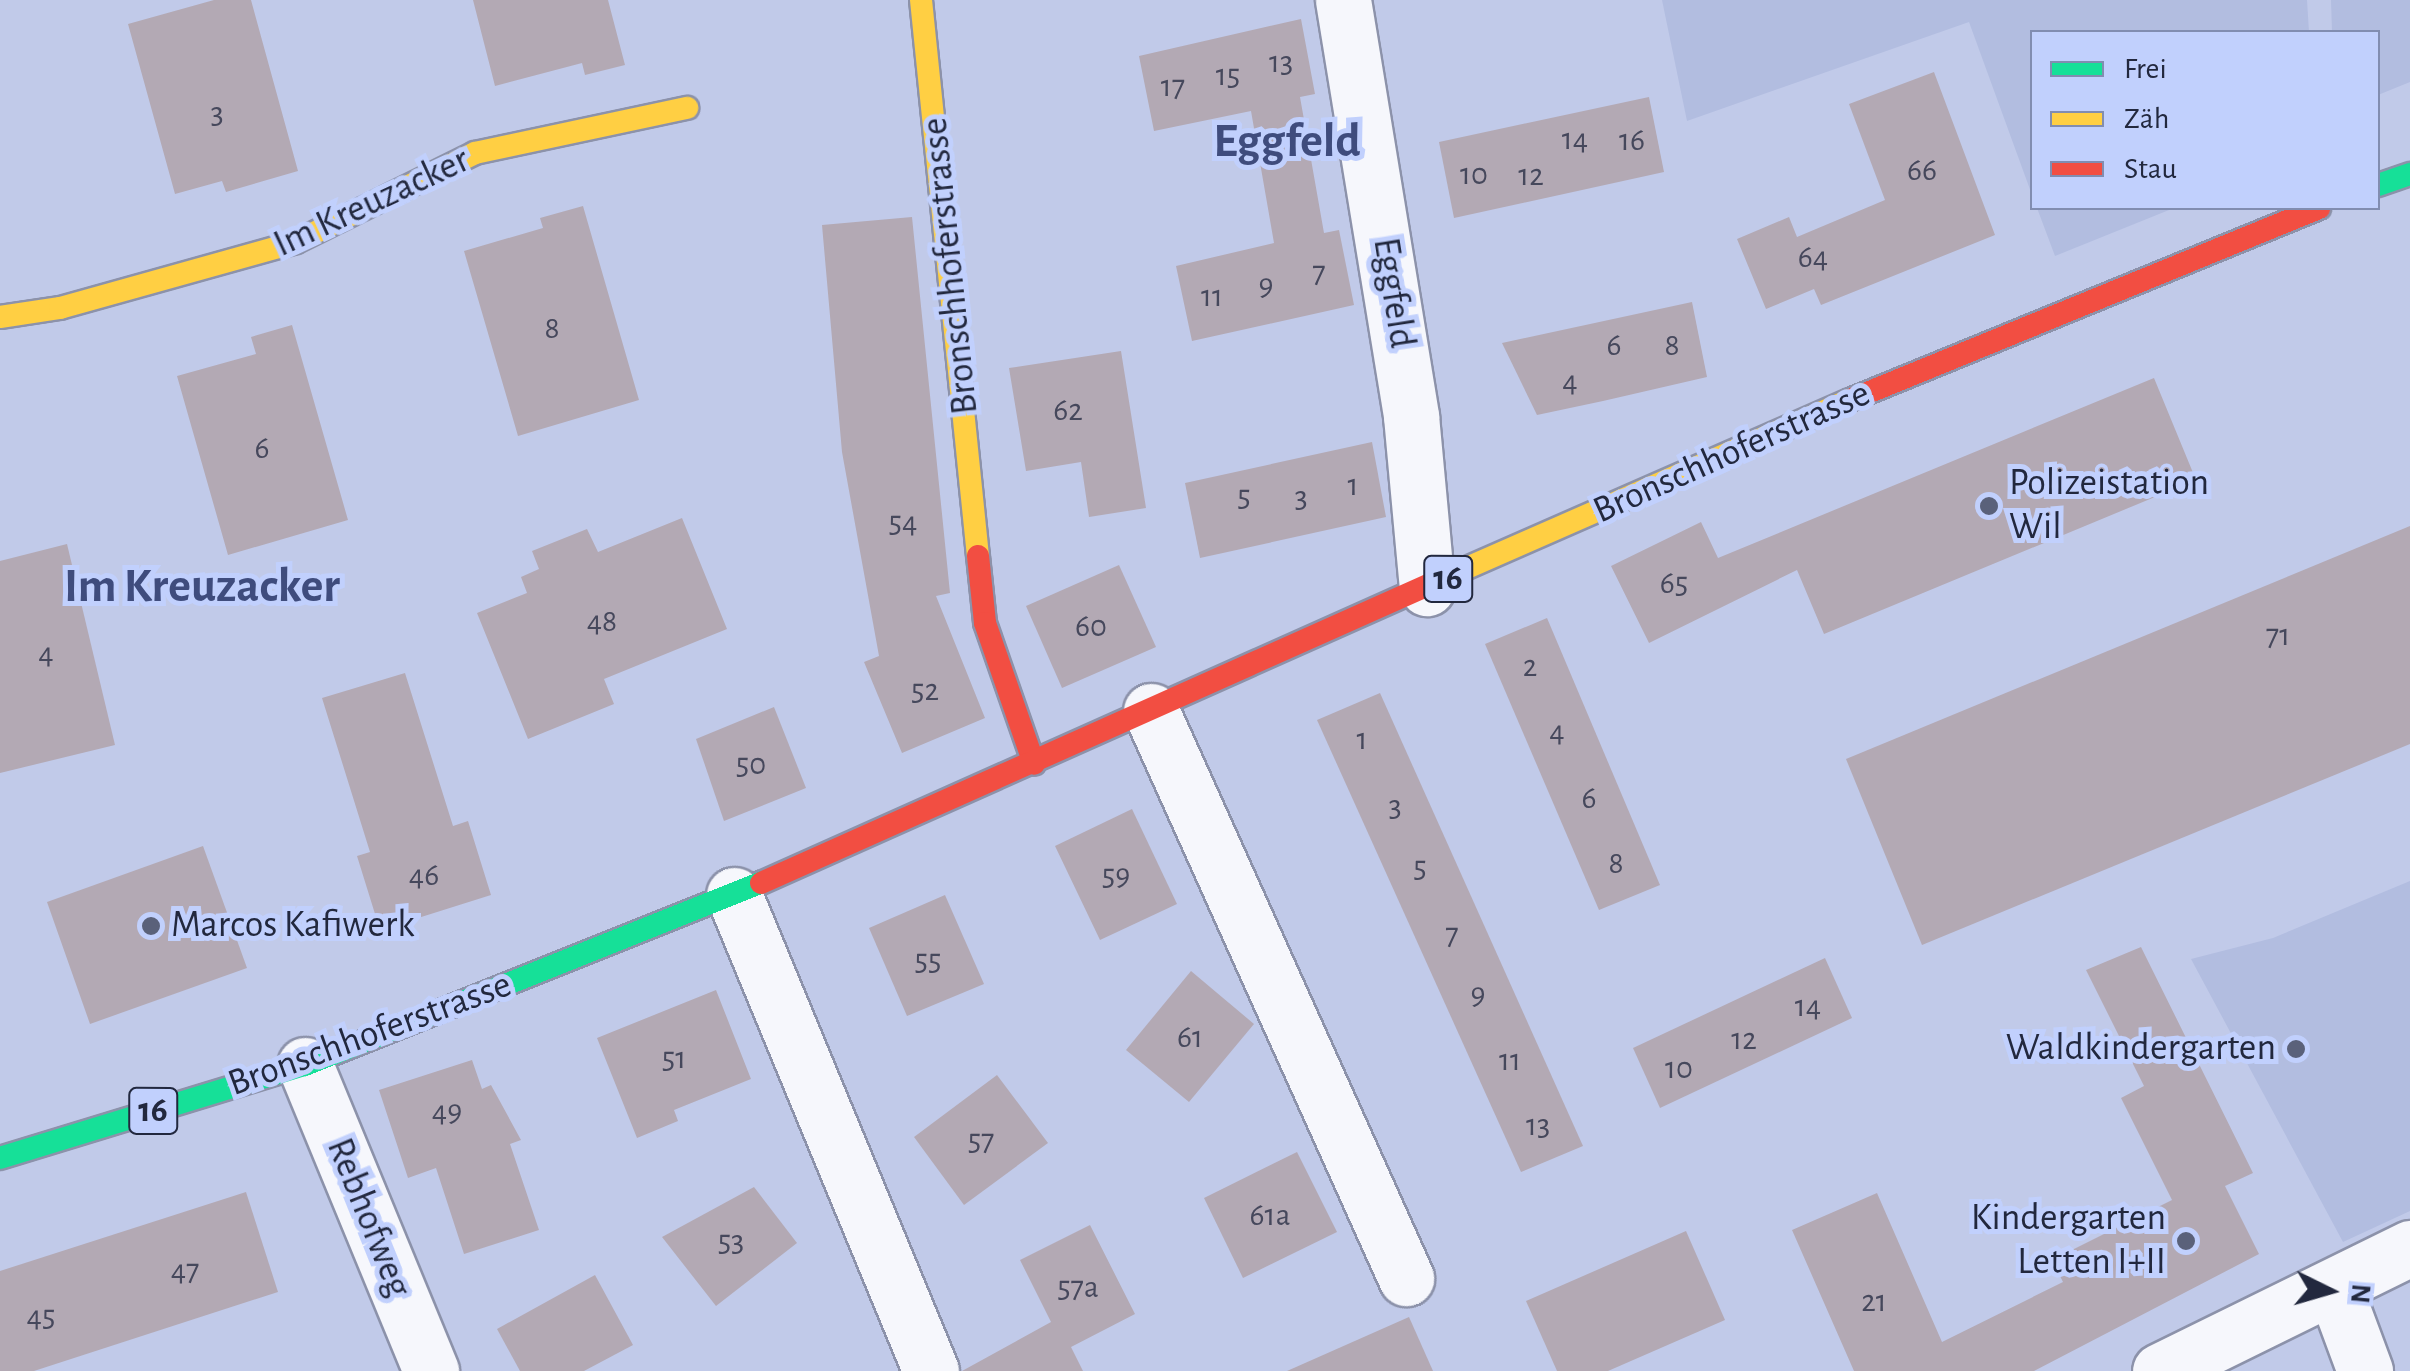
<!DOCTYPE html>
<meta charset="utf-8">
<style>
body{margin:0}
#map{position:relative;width:2410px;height:1371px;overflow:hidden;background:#c1cae9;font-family:"Alegreya Sans",sans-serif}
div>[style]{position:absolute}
.green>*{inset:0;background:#b2bde0}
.building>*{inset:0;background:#b3a9b4}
.roads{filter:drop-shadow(2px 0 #8c92aa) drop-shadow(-2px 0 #8c92aa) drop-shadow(0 2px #8c92aa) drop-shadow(0 -2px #8c92aa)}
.street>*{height:55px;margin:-27.5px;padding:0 27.5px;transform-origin:27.5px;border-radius:27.5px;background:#f6f7fc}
.fast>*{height:22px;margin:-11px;padding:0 11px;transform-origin:11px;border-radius:11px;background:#16e098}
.slow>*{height:22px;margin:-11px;padding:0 11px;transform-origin:11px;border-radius:11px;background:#ffcf43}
.jam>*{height:22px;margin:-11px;padding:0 11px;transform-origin:11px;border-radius:11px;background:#f24e42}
.dots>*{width:28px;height:28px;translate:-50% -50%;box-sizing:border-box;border:5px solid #c1d0fd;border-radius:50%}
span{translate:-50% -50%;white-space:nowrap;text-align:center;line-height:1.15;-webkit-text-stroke:10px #c1d0fd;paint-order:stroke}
.number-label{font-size:32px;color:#46485c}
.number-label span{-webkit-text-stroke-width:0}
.shield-label span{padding:2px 8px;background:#c1d0fd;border:2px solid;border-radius:8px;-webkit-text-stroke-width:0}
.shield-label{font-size:35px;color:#22283e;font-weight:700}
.street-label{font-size:38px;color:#22283e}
.poi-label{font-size:38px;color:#22283e}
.left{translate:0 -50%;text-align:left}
.right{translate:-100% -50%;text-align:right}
.district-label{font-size:48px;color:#3f4c7d;font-weight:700}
.legend{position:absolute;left:2030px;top:30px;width:350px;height:180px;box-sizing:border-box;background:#c1d0fd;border:2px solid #818db1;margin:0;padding:12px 18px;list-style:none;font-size:30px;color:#22283e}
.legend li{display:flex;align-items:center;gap:20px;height:50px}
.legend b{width:50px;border:2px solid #818db1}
.north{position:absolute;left:2280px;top:1241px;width:100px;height:100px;-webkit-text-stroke:8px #c1d0fd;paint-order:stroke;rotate:95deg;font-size:28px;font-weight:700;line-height:40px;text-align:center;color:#22283e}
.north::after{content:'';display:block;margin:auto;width:35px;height:45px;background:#22283e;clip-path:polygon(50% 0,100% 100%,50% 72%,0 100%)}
</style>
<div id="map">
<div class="green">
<i style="clip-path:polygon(1662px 0,2307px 0,2309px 32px,2032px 32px,2032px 195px,1969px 22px,1687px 121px)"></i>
<i style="clip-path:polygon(2331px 0,2410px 0,2410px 82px,2378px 95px,2378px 32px,2332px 32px)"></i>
<i style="clip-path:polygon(2037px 208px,2174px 208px,2055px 256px)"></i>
<i style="clip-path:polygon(2410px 881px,2410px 1211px,2343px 1242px,2191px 959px,2273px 938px)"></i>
</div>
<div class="building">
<i style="clip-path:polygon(214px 0,251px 0,298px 171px,226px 192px,222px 181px,175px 194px,128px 24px)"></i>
<i style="clip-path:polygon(473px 0,608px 0,625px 65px,585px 75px,582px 63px,495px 86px)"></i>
<i style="clip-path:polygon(1301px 19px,1315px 94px,1300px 97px,1324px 233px,1339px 230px,1354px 305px,1192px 341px,1176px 266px,1274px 243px,1251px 111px,1154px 131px,1139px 56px)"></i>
<i style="clip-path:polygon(1934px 72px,1995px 235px,1821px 305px,1814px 289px,1766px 309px,1737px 239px,1789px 217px,1797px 237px,1885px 200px,1849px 104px)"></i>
<i style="clip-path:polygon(1649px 97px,1664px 172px,1454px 218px,1439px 142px)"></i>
<i style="clip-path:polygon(583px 206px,639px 400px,518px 436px,464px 251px,543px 228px,540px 218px)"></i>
<i style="clip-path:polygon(912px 217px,950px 593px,936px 596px,985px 718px,902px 753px,864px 662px,879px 656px,842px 452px,822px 225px)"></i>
<i style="clip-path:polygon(1692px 302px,1707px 377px,1603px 401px,1537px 415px,1502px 343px)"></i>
<i style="clip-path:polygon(292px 325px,348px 520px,228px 555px,177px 376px,256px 354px,251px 337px)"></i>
<i style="clip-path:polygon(1121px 351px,1146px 508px,1089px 517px,1081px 462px,1026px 471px,1009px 368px)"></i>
<i style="clip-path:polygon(2154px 378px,2196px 480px,1824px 634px,1797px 570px,1649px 643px,1611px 566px,1701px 522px,1718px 558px)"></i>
<i style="clip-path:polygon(1372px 442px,1386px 517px,1200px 558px,1185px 483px)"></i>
<i style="clip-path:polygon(682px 518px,727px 629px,604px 679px,614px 704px,528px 739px,477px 613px,527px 593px,521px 577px,539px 569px,532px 551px,587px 529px,598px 552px)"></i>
<i style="clip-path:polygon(2410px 526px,2410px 744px,1922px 945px,1846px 759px)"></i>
<i style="clip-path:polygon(67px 544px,115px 745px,0 773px,0 561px)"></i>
<i style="clip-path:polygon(1119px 565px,1156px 647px,1062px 688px,1026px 606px)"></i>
<i style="clip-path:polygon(1547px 618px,1660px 885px,1599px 910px,1485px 644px)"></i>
<i style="clip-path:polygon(405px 673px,453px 826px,468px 821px,491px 895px,380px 930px,357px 856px,370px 852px,322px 698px)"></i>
<i style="clip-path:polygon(1380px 693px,1583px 1146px,1521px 1172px,1317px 720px)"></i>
<i style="clip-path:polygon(774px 707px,806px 788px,724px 821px,696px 739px)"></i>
<i style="clip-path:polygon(1132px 809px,1177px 904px,1100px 940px,1055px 846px)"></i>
<i style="clip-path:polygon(203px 846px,247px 968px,90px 1024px,47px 902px)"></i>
<i style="clip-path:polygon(945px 895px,984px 984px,907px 1016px,869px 928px)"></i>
<i style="clip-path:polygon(2141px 947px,2253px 1173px,2225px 1186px,2259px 1254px,2034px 1371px,1854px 1371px,1792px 1230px,1877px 1193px,1942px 1342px,2063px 1282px,2052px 1260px,2172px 1200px,2121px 1098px,2144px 1086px,2086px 970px)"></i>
<i style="clip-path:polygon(1825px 958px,1852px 1018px,1660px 1108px,1633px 1048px)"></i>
<i style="clip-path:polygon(1191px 971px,1254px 1024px,1189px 1102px,1126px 1050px)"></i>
<i style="clip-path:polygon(716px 990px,751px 1079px,674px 1110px,678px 1121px,637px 1138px,597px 1038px)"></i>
<i style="clip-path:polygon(472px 1060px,482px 1089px,491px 1085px,521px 1140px,510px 1144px,539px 1230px,464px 1254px,436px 1168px,408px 1178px,379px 1090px)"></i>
<i style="clip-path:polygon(997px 1075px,1048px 1143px,964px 1205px,914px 1137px)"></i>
<i style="clip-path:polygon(1297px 1152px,1337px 1232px,1243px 1278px,1204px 1198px)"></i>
<i style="clip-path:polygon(754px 1187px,797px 1243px,716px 1306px,662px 1237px)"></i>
<i style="clip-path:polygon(246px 1192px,278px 1292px,34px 1371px,0 1371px,0 1271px)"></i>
<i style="clip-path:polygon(1090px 1225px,1135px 1314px,1071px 1347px,1083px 1371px,962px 1371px,1051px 1322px,1020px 1260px)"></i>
<i style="clip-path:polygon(1686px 1231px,1725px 1320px,1608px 1371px,1557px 1371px,1526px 1301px)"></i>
<i style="clip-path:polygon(595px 1275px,633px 1345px,584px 1371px,520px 1371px,497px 1329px)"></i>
<i style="clip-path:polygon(1409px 1317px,1433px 1371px,1287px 1371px)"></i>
</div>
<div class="roads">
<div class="street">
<i style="left:1343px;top:0;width:422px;rotate:80.7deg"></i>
<i style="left:1411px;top:416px;width:173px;rotate:84.7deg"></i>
<i style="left:1151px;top:711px;width:622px;rotate:65.78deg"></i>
<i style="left:734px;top:895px;width:515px;rotate:67.52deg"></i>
<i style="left:305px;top:1065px;width:331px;rotate:67.6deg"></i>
<i style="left:2334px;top:1287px;width:90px;rotate:69.7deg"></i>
<i style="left:2160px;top:1371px;width:279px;rotate:-26.2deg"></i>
</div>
<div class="fast">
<i style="left:2378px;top:185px;width:34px;rotate:-19deg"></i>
<i style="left:0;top:1158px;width:319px;rotate:-17deg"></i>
<i style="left:305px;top:1065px;width:491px;rotate:-21.8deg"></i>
</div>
<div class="slow">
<i style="left:921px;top:0;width:559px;rotate:84.15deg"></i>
<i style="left:0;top:317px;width:61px;rotate:-8.5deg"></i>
<i style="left:60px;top:308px;width:245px;rotate:-15.6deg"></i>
<i style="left:296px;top:242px;width:200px;rotate:-26.4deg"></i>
<i style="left:475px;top:153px;width:217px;rotate:-12deg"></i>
<i style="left:1428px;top:585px;width:461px;rotate:-23.7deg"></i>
</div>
<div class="jam">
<i style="left:1850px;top:400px;width:507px;rotate:-22.26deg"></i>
<i style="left:978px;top:556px;width:67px;rotate:84deg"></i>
<i style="left:985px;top:623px;width:149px;rotate:70.8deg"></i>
<i style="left:761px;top:883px;width:731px;rotate:-24.07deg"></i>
</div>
</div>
<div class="dots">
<i style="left:1989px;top:506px;background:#5a617a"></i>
<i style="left:151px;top:926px;background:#5a617a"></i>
<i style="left:2296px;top:1049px;background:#5a617a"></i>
<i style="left:2186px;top:1241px;background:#5a617a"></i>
</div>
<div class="number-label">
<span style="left:1281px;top:62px">13</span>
<span style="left:1228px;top:75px">15</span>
<span style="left:1173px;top:86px">17</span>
<span style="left:217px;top:113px">3</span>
<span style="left:1575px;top:139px">14</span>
<span style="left:1632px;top:140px">16</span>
<span style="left:1922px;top:170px">66</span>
<span style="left:1474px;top:174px">10</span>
<span style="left:1531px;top:175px">12</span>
<span style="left:1813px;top:257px">64</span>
<span style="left:1319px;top:272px">7</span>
<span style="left:1266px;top:285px">9</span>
<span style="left:1212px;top:296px">11</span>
<span style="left:552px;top:328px">8</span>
<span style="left:1614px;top:345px">6</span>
<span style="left:1672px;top:345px">8</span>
<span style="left:1570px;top:381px">4</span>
<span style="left:1068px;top:410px">62</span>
<span style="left:262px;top:448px">6</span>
<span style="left:1353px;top:485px">1</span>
<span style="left:1244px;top:496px">5</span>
<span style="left:1301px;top:497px">3</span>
<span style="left:903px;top:522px">54</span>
<span style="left:1674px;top:583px">65</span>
<span style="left:602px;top:621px">48</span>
<span style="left:1091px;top:626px">60</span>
<span style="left:2278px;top:635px">71</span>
<span style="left:46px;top:653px">4</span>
<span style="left:1530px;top:666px">2</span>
<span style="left:925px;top:690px">52</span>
<span style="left:1557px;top:731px">4</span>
<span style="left:1362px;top:739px">1</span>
<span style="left:751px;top:764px">50</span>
<span style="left:1589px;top:798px">6</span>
<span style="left:1395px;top:806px">3</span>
<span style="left:1616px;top:863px">8</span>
<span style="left:1420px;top:867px">5</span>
<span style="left:424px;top:875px">46</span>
<span style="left:1116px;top:875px">59</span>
<span style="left:1452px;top:934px">7</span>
<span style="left:928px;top:960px">55</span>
<span style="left:1478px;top:994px">9</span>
<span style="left:1808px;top:1006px">14</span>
<span style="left:1190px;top:1037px">61</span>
<span style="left:1744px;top:1039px">12</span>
<span style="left:674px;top:1058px">51</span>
<span style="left:1510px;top:1060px">11</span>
<span style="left:1679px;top:1068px">10</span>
<span style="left:447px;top:1111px">49</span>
<span style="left:1538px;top:1125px">13</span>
<span style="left:981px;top:1140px">57</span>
<span style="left:1270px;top:1215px">61a</span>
<span style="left:731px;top:1241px">53</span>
<span style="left:185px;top:1270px">47</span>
<span style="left:1078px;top:1287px">57a</span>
<span style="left:1874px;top:1301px">21</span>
<span style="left:41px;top:1316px">45</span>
</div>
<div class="shield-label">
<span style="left:1448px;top:579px">16</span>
<span style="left:153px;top:1111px">16</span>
</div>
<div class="street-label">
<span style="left:372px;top:203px;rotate:-25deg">Im Kreuzacker</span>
<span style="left:951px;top:266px;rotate:-96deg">Bronschhoferstrasse</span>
<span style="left:1393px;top:293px;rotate:81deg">Eggfeld</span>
<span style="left:1732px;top:453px;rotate:-24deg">Bronschhoferstrasse</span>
<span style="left:370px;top:1035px;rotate:-20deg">Bronschhoferstrasse</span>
<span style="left:368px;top:1218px;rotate:68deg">Rebhofweg</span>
</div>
<div class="poi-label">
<span class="left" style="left:2009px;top:506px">Polizeistation<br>Wil</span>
<span class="left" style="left:171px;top:926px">Marcos Kafiwerk</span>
<span class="right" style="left:2276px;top:1049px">Waldkindergarten</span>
<span class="right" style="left:2166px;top:1241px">Kindergarten<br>Letten I+II</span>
</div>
<div class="district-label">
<span style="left:1287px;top:143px">Eggfeld</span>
<span style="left:202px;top:588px">Im Kreuzacker</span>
</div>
<ul class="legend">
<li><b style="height:12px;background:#16e098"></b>Frei</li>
<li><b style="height:12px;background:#ffcf43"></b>Zäh</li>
<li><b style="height:12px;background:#f24e42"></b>Stau</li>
</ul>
<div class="north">N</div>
</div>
